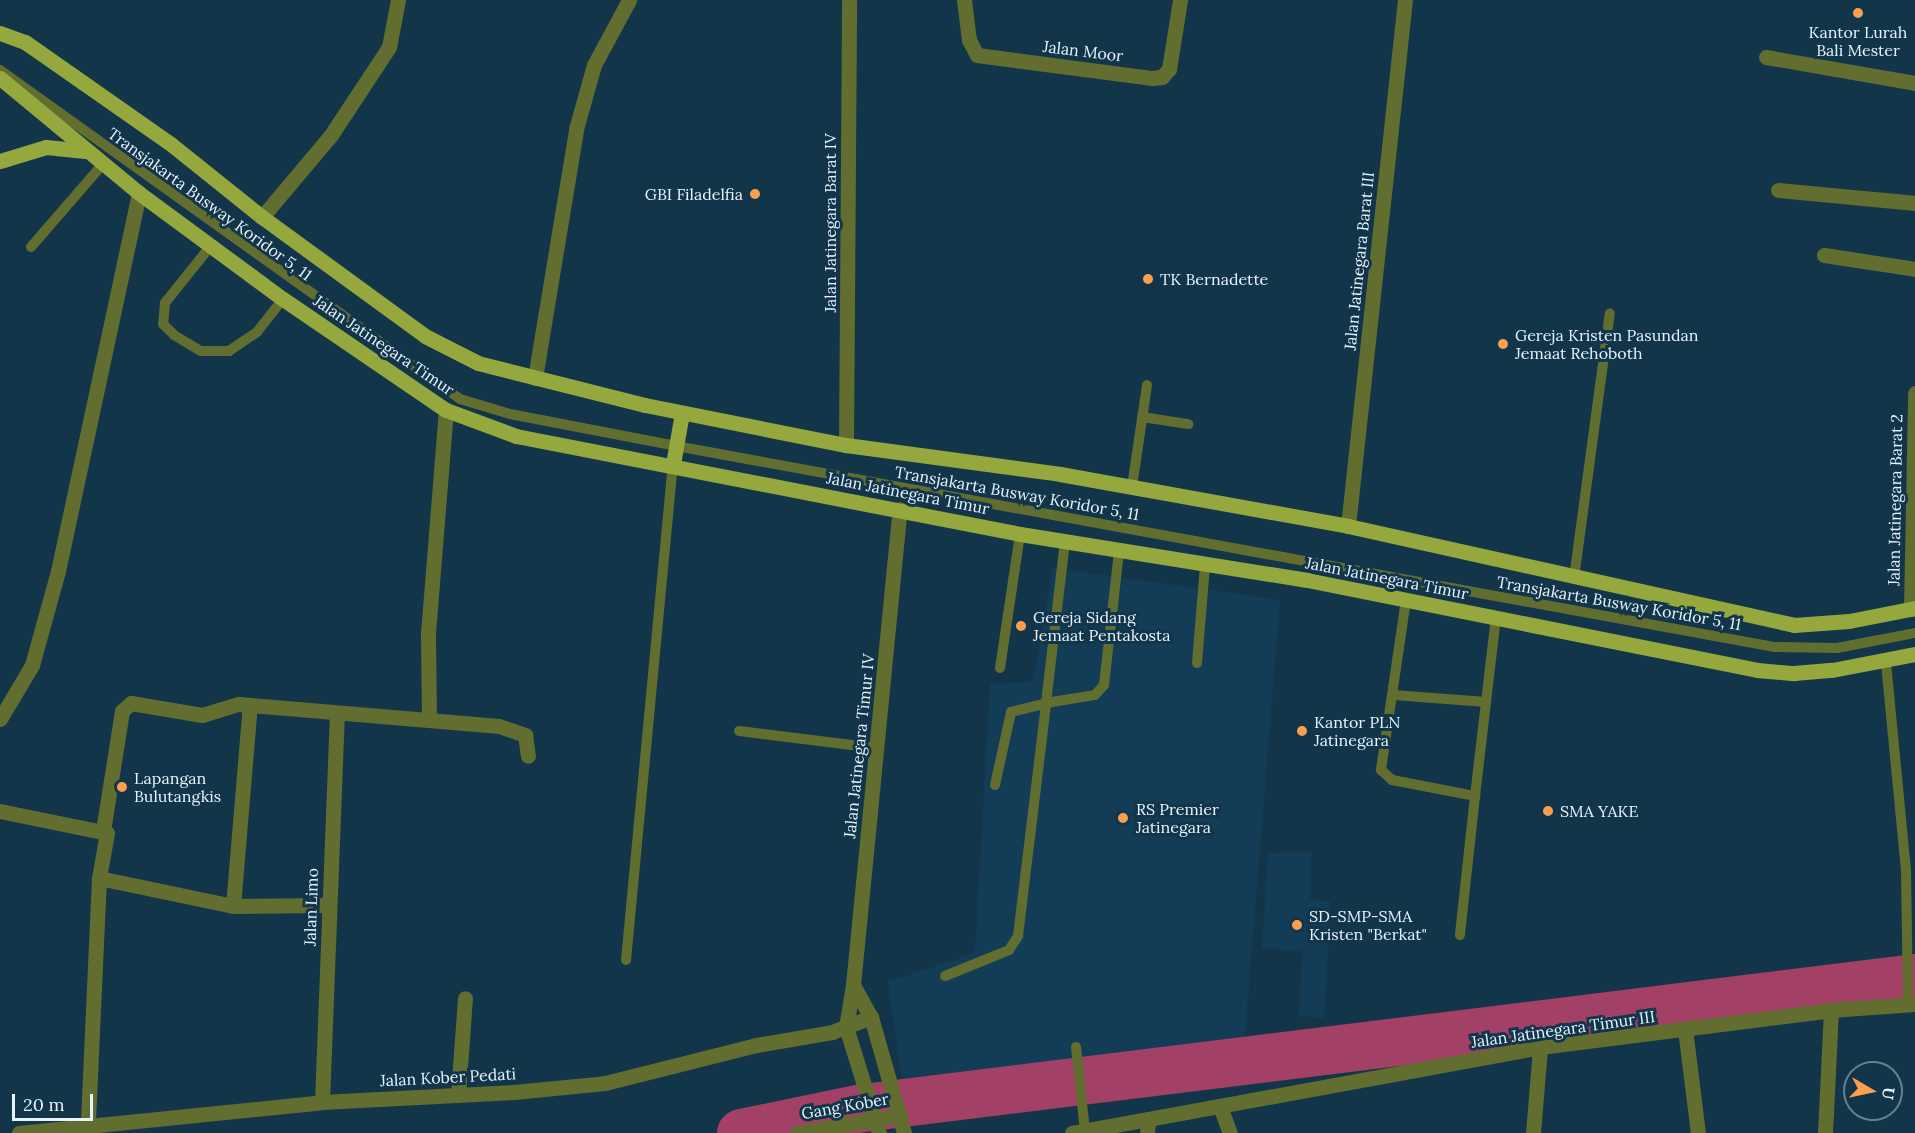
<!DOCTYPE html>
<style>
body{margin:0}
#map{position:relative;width:1915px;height:1133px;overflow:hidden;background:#133549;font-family:Lora,serif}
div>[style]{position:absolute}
.built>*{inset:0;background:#133d57}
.river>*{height:48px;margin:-24px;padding:0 24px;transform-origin:24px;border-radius:24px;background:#a34066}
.service>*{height:10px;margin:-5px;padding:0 5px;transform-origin:5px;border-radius:5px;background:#626e2f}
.minor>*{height:15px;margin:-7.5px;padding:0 7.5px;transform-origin:7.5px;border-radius:7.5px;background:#626e2f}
.tertiary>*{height:15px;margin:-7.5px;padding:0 7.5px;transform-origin:7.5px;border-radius:7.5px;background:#626e2f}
.primary>*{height:15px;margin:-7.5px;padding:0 7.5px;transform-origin:7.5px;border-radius:7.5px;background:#94a83d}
.dots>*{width:16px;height:16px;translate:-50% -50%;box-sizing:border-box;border:3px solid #133549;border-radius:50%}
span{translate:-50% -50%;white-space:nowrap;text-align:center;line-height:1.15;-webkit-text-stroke:6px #133549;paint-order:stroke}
.poi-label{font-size:16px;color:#e5f3fe}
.right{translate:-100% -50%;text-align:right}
.left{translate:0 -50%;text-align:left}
.street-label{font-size:16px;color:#e5f3fe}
.north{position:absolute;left:1843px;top:1061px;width:60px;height:60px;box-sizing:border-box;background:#133549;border:2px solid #678191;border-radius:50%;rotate:99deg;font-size:16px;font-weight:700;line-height:24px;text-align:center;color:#e5f3fe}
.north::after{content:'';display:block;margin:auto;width:21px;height:27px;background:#fa9f4f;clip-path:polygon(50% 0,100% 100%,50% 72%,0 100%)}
.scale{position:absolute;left:12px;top:1094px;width:81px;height:27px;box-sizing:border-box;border:3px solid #e5f3fe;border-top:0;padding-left:8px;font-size:18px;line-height:21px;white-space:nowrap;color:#e5f3fe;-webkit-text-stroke:4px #133549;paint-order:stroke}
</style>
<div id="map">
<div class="built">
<i style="clip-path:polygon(1053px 568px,1280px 600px,1244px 1047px,1159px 1054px,903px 1088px,888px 982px,975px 953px,990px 684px,1033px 682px)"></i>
<i style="clip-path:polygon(1311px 852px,1310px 899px,1331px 902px,1324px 1018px,1299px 1016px,1302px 951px,1262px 948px,1268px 853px)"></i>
</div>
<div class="river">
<i style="left:741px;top:1133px;width:125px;rotate:-11.6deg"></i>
<i style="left:863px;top:1108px;width:1060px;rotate:-7.04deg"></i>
</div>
<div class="service">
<i style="left:0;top:70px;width:566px;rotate:35.57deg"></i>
<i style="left:460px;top:399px;width:52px;rotate:16.7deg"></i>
<i style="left:510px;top:414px;width:169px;rotate:10.9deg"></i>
<i style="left:676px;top:446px;width:1116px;rotate:10.37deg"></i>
<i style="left:1774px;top:647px;width:63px;rotate:0.9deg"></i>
<i style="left:1837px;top:648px;width:79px;rotate:-10.9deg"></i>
<i style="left:31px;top:247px;width:110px;rotate:-49.1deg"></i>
<i style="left:209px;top:248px;width:70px;rotate:128.7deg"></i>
<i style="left:165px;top:303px;width:21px;rotate:95deg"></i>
<i style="left:163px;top:324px;width:16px;rotate:45deg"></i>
<i style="left:174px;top:335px;width:31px;rotate:31deg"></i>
<i style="left:201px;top:351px;width:28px"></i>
<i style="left:229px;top:351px;width:34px;rotate:-34deg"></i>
<i style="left:257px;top:332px;width:42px;rotate:-51.8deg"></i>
<i style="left:1142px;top:417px;width:47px;rotate:8.7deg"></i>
<i style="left:1132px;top:487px;width:103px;rotate:-81.6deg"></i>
<i style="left:1574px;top:578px;width:267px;rotate:-82.3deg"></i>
<i style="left:1406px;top:600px;width:172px;rotate:98.4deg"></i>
<i style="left:1381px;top:770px;width:15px;rotate:42deg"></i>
<i style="left:1392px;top:780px;width:85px;rotate:10.9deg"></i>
<i style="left:1475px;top:796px;width:140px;rotate:96.2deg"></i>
<i style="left:1197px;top:663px;width:98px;rotate:-85.3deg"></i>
<i style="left:1886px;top:663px;width:210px;rotate:84.5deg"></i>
<i style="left:1906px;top:872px;width:133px;rotate:89.1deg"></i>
<i style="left:1000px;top:668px;width:135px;rotate:-81.5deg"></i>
<i style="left:1394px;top:695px;width:92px;rotate:4.4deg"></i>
<i style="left:1486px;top:702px;width:86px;rotate:-83.3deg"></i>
<i style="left:739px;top:731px;width:138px;rotate:7.1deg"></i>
<i style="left:995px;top:785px;width:75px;rotate:-77.6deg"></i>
<i style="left:1011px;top:712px;width:36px;rotate:-14deg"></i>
<i style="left:1046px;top:703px;width:163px;rotate:-83.3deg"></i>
<i style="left:1475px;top:796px;width:95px;rotate:-83.3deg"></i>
<i style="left:626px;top:960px;width:498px;rotate:-84.6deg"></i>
<i style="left:945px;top:976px;width:69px;rotate:-22.1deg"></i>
<i style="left:1009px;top:950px;width:17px;rotate:-57deg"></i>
<i style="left:1018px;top:936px;width:235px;rotate:-83.1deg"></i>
<i style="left:1046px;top:703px;width:50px;rotate:-9.3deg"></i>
<i style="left:1095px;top:695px;width:13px;rotate:-48deg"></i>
<i style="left:1104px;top:685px;width:135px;rotate:-83.6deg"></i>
<i style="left:1076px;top:1047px;width:84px;rotate:83.9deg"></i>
</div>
<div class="minor">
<i style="left:964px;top:0;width:40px;rotate:82.9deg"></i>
<i style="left:969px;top:40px;width:17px;rotate:62deg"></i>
<i style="left:977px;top:55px;width:177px;rotate:7.5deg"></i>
<i style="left:1152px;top:78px;width:10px;rotate:-6deg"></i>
<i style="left:1162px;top:77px;width:11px;rotate:-49deg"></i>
<i style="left:1169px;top:69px;width:70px;rotate:-80.9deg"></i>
<i style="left:1766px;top:57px;width:151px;rotate:9.9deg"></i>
<i style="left:1778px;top:190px;width:138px;rotate:5.4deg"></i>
<i style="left:262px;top:217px;width:107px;rotate:-49.9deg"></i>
<i style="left:331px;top:135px;width:105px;rotate:-56.6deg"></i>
<i style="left:389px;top:47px;width:48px;rotate:-79.2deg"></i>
<i style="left:1824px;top:255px;width:92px;rotate:8.7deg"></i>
<i style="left:535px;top:378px;width:252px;rotate:-80.6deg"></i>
<i style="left:576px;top:129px;width:66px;rotate:-74.3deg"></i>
<i style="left:594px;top:65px;width:74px;rotate:-61.7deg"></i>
<i style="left:1911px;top:609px;width:216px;rotate:-88.9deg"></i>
<i style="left:0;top:719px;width:63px;rotate:-59.3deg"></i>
<i style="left:32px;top:665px;width:98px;rotate:-74.5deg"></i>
<i style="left:58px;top:571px;width:387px;rotate:-77.9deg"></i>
<i style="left:429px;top:719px;width:86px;rotate:-90.7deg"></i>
<i style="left:428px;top:633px;width:224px;rotate:-85.4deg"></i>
<i style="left:0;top:811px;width:109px;rotate:11.6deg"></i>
<i style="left:107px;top:833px;width:46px;rotate:100.1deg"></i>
<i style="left:99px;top:878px;width:245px;rotate:92.6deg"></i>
<i style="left:103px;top:831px;width:121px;rotate:-81deg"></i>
<i style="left:122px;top:711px;width:12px;rotate:-42deg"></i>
<i style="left:131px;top:703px;width:72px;rotate:9.6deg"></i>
<i style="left:202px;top:715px;width:38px;rotate:-17deg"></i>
<i style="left:238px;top:704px;width:262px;rotate:4.8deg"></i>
<i style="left:499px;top:726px;width:28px;rotate:19deg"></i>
<i style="left:525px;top:735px;width:21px;rotate:82deg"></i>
<i style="left:99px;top:878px;width:137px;rotate:11.8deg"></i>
<i style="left:233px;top:906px;width:96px;rotate:-0.6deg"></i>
<i style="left:233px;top:906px;width:202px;rotate:-85.2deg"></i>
<i style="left:1685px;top:1029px;width:105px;rotate:82.9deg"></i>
<i style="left:458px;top:1095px;width:97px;rotate:-85.9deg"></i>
<i style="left:322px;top:1102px;width:389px;rotate:-87.8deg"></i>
<i style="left:1220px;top:1106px;width:29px;rotate:70deg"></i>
<i style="left:19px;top:1133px;width:305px;rotate:-5.8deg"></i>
<i style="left:322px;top:1102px;width:192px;rotate:-3deg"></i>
<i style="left:514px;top:1092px;width:91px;rotate:-5.6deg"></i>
<i style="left:605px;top:1083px;width:156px;rotate:-14.1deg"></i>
<i style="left:756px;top:1045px;width:77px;rotate:-9.7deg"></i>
<i style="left:832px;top:1032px;width:42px;rotate:-21deg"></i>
<i style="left:797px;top:1133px;width:105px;rotate:-9.9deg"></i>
<i style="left:1147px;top:1133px;width:12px;rotate:-85deg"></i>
<i style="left:1533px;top:1133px;width:86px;rotate:-85.3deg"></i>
<i style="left:1825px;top:1133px;width:123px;rotate:-87.2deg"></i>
</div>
<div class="tertiary">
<i style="left:846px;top:445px;width:445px;rotate:-89.6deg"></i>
<i style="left:1348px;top:526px;width:529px;rotate:-83.82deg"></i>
<i style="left:853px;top:985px;width:37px;rotate:61deg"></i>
<i style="left:871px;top:1017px;width:121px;rotate:74.1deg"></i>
<i style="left:879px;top:1133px;width:111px;rotate:-107.3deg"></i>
<i style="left:846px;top:1027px;width:43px;rotate:-80.5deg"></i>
<i style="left:853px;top:985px;width:478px;rotate:-84.4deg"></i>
<i style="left:1072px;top:1133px;width:476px;rotate:-10.4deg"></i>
<i style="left:1540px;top:1047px;width:293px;rotate:-7.2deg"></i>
<i style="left:1831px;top:1010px;width:84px;rotate:-4.1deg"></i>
</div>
<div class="primary">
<i style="left:0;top:33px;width:27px;rotate:20deg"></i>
<i style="left:25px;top:42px;width:179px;rotate:35deg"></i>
<i style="left:172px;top:145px;width:115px;rotate:38.7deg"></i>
<i style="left:262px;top:217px;width:202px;rotate:36.1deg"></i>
<i style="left:425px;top:336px;width:59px;rotate:27deg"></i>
<i style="left:478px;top:363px;width:172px;rotate:14.1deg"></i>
<i style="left:645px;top:405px;width:205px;rotate:11.3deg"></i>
<i style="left:846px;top:445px;width:216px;rotate:7.7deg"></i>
<i style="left:1060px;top:474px;width:293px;rotate:10.2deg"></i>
<i style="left:1348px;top:526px;width:457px;rotate:12.5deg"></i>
<i style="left:1794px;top:625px;width:55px;rotate:-4.2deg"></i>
<i style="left:1849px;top:621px;width:67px;rotate:-11.1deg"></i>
<i style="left:0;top:78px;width:180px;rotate:39.6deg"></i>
<i style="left:139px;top:193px;width:179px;rotate:36.4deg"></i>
<i style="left:283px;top:299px;width:197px;rotate:34.3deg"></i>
<i style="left:446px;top:410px;width:75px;rotate:20.4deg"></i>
<i style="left:516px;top:436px;width:513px;rotate:11deg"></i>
<i style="left:1020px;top:534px;width:291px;rotate:9.1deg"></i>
<i style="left:1307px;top:580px;width:459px;rotate:11.3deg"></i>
<i style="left:1757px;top:670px;width:37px;rotate:5deg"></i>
<i style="left:1794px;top:673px;width:38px;rotate:-5deg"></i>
<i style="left:1832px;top:670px;width:85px;rotate:-10.9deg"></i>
<i style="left:0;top:161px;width:48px;rotate:-16.9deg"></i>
<i style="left:46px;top:147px;width:39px;rotate:6deg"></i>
<i style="left:673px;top:464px;width:52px;rotate:-80deg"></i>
</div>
<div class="dots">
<i style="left:1858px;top:13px;background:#fa9f4f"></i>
<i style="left:755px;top:194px;background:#fa9f4f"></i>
<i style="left:1148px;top:279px;background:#fa9f4f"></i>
<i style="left:1503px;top:344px;background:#fa9f4f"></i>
<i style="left:1021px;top:626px;background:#fa9f4f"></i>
<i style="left:1302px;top:731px;background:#fa9f4f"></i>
<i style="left:122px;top:787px;background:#fa9f4f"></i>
<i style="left:1548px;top:811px;background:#fa9f4f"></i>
<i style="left:1123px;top:818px;background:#fa9f4f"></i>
<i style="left:1297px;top:925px;background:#fa9f4f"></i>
</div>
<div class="poi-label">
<span style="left:1858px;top:41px">Kantor Lurah<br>Bali Mester</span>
<span class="right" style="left:743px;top:194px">GBI Filadelfia</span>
<span class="left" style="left:1160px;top:279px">TK Bernadette</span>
<span class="left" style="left:1515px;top:344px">Gereja Kristen Pasundan<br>Jemaat Rehoboth</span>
<span class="left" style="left:1033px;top:626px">Gereja Sidang<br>Jemaat Pentakosta</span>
<span class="left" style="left:1314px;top:731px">Kantor PLN<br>Jatinegara</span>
<span class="left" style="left:134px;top:787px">Lapangan<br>Bulutangkis</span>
<span class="left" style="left:1136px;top:818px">RS Premier<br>Jatinegara</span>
<span class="left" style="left:1560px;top:811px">SMA YAKE</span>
<span class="left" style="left:1309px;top:925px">SD-SMP-SMA<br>Kristen "Berkat"</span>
</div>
<div class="street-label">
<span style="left:1083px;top:51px;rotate:7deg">Jalan Moor</span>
<span style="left:210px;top:204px;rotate:36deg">Transjakarta Busway Koridor 5, 11</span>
<span style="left:830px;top:223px;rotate:-90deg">Jalan Jatinegara Barat IV</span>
<span style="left:1359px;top:261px;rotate:-84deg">Jalan Jatinegara Barat III</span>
<span style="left:384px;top:345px;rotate:34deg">Jalan Jatinegara Timur</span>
<span style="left:908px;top:493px;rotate:11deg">Jalan Jatinegara Timur</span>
<span style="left:1017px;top:493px;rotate:10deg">Transjakarta Busway Koridor 5, 11</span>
<span style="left:1895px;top:500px;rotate:-89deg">Jalan Jatinegara Barat 2</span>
<span style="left:1387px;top:578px;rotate:11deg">Jalan Jatinegara Timur</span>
<span style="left:1619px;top:603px;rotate:10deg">Transjakarta Busway Koridor 5, 11</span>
<span style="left:859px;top:746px;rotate:-84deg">Jalan Jatinegara Timur IV</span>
<span style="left:311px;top:907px;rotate:-88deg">Jalan Limo</span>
<span style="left:1563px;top:1029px;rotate:-8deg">Jalan Jatinegara Timur III</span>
<span style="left:448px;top:1077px;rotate:-3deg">Jalan Kober Pedati</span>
<span style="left:845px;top:1106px;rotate:-10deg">Gang Kober</span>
</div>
<div class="north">U</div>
<div class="scale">20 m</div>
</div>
